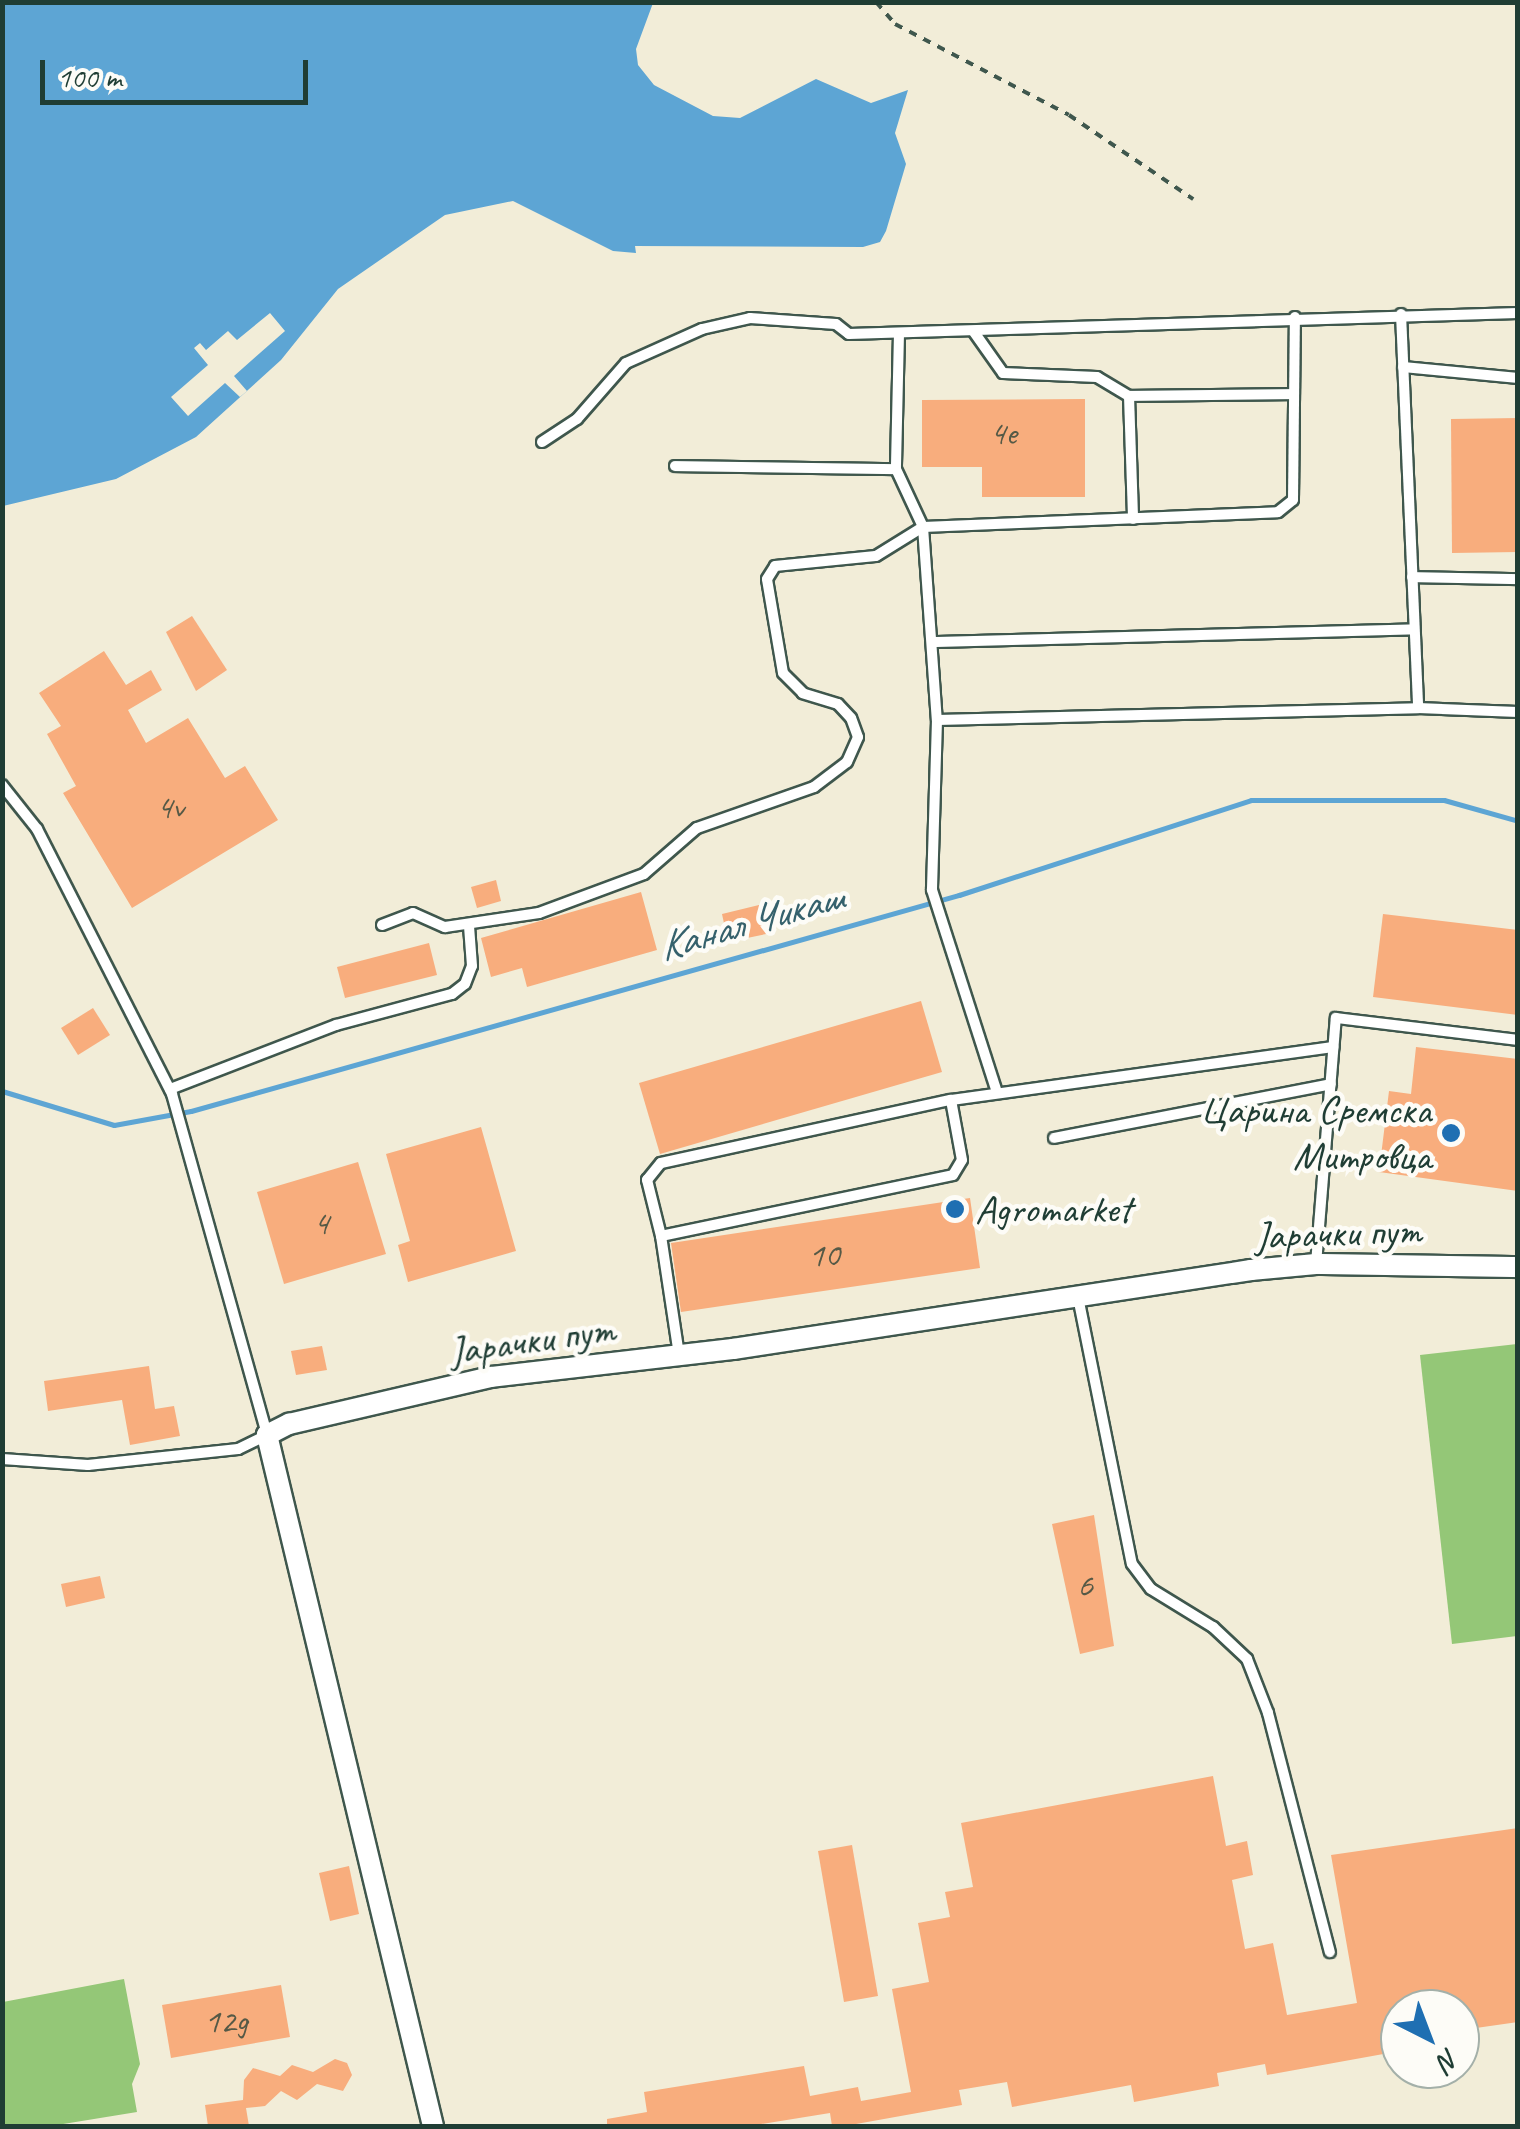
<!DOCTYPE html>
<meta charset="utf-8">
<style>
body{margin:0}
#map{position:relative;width:1520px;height:2129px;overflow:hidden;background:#f2edd8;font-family:Caveat,sans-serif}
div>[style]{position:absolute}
.green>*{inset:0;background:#94c777}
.water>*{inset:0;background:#5da5d4}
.pier>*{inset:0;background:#f2edd8}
.stream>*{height:5px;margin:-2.5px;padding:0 2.5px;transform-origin:2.5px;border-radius:2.5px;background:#5da5d4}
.building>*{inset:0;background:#f8ad7d}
.path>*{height:4px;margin-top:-2px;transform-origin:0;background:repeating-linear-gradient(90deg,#3f574d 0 8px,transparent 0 16px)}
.roads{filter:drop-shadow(2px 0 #3f574d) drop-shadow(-2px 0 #3f574d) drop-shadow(0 2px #3f574d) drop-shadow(0 -2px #3f574d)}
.lane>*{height:10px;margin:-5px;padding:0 5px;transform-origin:5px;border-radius:5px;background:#fff}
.street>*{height:20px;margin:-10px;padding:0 10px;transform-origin:10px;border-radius:10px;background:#fff}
.dots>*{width:28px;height:28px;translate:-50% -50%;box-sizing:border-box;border:5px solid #fdfcf7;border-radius:50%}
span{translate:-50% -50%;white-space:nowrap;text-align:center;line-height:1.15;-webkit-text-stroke:9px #fdfcf7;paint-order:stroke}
.number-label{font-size:35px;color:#555946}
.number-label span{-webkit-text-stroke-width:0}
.poi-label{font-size:40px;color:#1f3d34}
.right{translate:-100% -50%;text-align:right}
.left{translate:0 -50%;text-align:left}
.street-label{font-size:40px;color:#1f3d34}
.water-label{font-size:42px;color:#35616c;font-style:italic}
.frame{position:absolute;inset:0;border:5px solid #1f3d34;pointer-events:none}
.north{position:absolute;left:1380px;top:1989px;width:100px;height:100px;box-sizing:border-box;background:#fdfcf7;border:2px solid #a4b0a9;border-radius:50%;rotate:138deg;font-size:28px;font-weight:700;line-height:40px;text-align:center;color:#1f3d34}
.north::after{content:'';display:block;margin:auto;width:35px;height:45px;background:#1f6fb2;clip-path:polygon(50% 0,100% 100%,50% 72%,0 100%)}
.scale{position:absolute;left:40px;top:60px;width:268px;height:45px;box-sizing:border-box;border:5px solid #1f3d34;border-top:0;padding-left:12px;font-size:30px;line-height:35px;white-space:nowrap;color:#1f3d34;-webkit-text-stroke:8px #fdfcf7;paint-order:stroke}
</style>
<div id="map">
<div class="green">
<i style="clip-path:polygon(1517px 1344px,1517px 1636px,1452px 1644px,1420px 1355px)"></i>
<i style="clip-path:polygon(124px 1979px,140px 2064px,132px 2084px,137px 2112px,51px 2126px,3px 2126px,3px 2002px)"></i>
</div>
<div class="water">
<i style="clip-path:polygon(3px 3px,653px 3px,636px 49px,638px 65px,654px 85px,713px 116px,740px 118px,816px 79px,871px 103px,908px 90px,895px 133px,906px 164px,886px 231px,880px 242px,863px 247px,635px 246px,636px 253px,613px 251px,513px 201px,445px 215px,338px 289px,281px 360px,196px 437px,116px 479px,3px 506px)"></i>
</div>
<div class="pier">
<i style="clip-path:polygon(270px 313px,285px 331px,234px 376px,247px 391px,240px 397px,225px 383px,188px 416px,171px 397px,208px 365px,194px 348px,200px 343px,206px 350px,228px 331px,237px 340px)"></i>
</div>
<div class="stream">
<i style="left:2px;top:1091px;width:117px;rotate:16.9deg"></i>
<i style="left:114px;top:1125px;width:78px;rotate:-10.3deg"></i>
<i style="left:191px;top:1111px;width:798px;rotate:-15.71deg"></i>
<i style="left:959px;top:895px;width:307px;rotate:-18deg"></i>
<i style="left:1251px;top:800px;width:193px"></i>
<i style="left:1444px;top:800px;width:77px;rotate:15.8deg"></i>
</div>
<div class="building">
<i style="clip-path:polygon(1085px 399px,1085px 497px,982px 497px,982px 467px,922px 467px,922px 400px)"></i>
<i style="clip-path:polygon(1518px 418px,1518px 552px,1452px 553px,1451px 419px)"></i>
<i style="clip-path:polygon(192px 616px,227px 670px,196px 691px,166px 632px)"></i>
<i style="clip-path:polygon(104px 651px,126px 685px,151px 670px,162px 690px,128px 710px,146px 743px,188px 718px,225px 778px,245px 766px,278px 820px,132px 908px,63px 793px,76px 786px,47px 734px,61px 726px,39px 693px)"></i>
<i style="clip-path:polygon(496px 880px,501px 901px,477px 908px,471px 887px)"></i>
<i style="clip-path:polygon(641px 892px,657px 950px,527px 987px,522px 968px,491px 977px,481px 938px)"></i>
<i style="clip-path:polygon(759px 905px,766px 934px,728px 942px,722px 914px)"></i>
<i style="clip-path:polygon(1383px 914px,1518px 930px,1518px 1015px,1373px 997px)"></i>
<i style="clip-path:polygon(429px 943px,437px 975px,345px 998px,337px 967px)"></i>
<i style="clip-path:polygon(921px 1001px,942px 1072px,660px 1154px,639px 1083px)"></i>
<i style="clip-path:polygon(93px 1008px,110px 1035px,78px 1055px,61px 1028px)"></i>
<i style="clip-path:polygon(1416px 1047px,1518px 1059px,1518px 1191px,1379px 1172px,1389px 1091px,1411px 1094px)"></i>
<i style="clip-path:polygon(481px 1127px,516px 1251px,408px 1282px,398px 1245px,410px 1241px,386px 1154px)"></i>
<i style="clip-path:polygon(358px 1162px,386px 1254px,284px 1284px,257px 1192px)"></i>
<i style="clip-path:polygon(970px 1198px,980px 1268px,681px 1312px,671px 1243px)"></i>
<i style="clip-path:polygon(322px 1346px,327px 1370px,296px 1375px,291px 1351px)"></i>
<i style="clip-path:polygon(149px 1366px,155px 1409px,174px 1406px,180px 1436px,130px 1445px,122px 1400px,48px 1411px,44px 1381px)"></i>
<i style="clip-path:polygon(1094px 1515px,1114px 1646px,1080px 1654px,1052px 1524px)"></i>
<i style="clip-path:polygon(100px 1576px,105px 1598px,66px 1607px,61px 1584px)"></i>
<i style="clip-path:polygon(1213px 1776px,1226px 1846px,1247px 1841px,1253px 1875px,1232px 1880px,1245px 1949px,1273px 1943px,1287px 2015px,1357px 2003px,1331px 1855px,1518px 1828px,1518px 2022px,1476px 2028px,1477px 2038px,1460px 2041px,1460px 2009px,1400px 2009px,1400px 2051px,1267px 2075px,1265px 2064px,1217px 2073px,1219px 2086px,1134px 2102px,1131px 2085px,1012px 2107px,1007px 2082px,959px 2090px,962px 2105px,845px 2126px,832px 2126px,830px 2113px,749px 2126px,607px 2126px,607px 2119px,647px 2112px,644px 2092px,804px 2066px,810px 2096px,858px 2087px,861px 2101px,911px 2092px,892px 1989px,929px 1982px,918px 1923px,950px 1917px,945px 1892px,973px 1887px,961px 1823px)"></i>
<i style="clip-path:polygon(852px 1845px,878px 1996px,844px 2002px,818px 1851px)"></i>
<i style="clip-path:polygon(349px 1866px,359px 1914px,330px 1921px,319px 1873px)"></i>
<i style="clip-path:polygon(281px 1985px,290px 2037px,171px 2058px,162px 2005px)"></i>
<i style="clip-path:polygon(335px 2059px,347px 2063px,352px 2075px,343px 2091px,317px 2084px,297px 2100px,281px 2091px,265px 2106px,246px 2108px,249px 2126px,208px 2126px,205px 2105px,243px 2100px,244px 2080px,253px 2068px,280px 2076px,292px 2065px,313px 2072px)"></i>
</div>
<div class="path">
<i style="left:876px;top:2px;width:29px;rotate:49deg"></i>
<i style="left:895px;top:24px;width:196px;rotate:27.6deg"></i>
<i style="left:1069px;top:115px;width:150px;rotate:34.1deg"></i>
</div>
<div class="roads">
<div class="lane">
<i style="left:1401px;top:314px;width:394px;rotate:87.5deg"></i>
<i style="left:974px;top:332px;width:50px;rotate:54.7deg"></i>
<i style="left:1003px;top:373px;width:94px;rotate:2.4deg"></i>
<i style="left:1097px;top:377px;width:37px;rotate:31deg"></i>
<i style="left:1129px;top:396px;width:165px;rotate:-0.7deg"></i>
<i style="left:899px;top:333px;width:136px;rotate:91.3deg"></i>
<i style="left:896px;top:469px;width:64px;rotate:65deg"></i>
<i style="left:923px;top:527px;width:194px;rotate:85.9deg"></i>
<i style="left:937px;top:720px;width:170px;rotate:91.7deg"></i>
<i style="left:932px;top:890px;width:213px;rotate:72.2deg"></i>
<i style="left:1403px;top:367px;width:116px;rotate:5.5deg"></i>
<i style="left:1129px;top:396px;width:123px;rotate:88.1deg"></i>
<i style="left:542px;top:442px;width:42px;rotate:-33.3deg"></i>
<i style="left:577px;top:419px;width:74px;rotate:-48.8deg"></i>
<i style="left:626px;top:363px;width:83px;rotate:-24.1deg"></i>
<i style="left:702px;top:329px;width:49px;rotate:-12.9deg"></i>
<i style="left:750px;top:318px;width:86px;rotate:4deg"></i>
<i style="left:836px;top:324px;width:16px;rotate:38deg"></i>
<i style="left:849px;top:334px;width:669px;rotate:-1.8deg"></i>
<i style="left:675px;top:466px;width:221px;rotate:0.8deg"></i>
<i style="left:1412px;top:577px;width:106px;rotate:1.1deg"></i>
<i style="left:932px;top:642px;width:481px;rotate:-1.5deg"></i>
<i style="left:937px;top:720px;width:481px;rotate:-1.4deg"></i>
<i style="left:1418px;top:708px;width:100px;rotate:2.3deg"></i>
<i style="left:2px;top:785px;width:56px;rotate:51.5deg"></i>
<i style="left:37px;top:829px;width:297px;rotate:63deg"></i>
<i style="left:172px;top:1094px;width:354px;rotate:74.4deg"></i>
<i style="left:267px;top:1435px;width:32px;rotate:154deg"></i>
<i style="left:238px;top:1449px;width:151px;rotate:173.9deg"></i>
<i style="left:88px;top:1465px;width:86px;rotate:-176deg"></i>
<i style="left:382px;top:925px;width:33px;rotate:-21deg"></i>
<i style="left:413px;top:913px;width:35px;rotate:24deg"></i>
<i style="left:445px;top:927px;width:95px;rotate:-8.5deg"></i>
<i style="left:539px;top:913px;width:112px;rotate:-20.4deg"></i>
<i style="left:644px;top:874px;width:70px;rotate:-41deg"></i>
<i style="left:697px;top:828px;width:124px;rotate:-19.3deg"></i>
<i style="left:814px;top:787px;width:41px;rotate:-37.1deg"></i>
<i style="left:847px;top:762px;width:27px;rotate:-66deg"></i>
<i style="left:858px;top:737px;width:20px;rotate:-110deg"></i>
<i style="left:851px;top:718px;width:19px;rotate:-133deg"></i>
<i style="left:838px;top:704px;width:37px;rotate:-163deg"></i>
<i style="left:803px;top:693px;width:28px;rotate:-135deg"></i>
<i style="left:783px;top:673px;width:95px;rotate:-99.7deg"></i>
<i style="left:767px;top:579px;width:15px;rotate:-58deg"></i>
<i style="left:775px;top:566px;width:101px;rotate:-5.7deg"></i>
<i style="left:876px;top:556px;width:55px;rotate:-31.7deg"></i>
<i style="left:923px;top:527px;width:355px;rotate:-2.4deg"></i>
<i style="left:1278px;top:512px;width:19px;rotate:-39deg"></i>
<i style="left:1293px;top:500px;width:183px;rotate:-89.4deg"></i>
<i style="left:170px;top:1089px;width:178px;rotate:-21.1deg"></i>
<i style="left:336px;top:1025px;width:120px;rotate:-15deg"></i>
<i style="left:452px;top:994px;width:16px;rotate:-38deg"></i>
<i style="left:465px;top:984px;width:19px;rotate:-69deg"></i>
<i style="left:472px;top:966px;width:40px;rotate:-94.3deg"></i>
<i style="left:1054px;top:1138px;width:282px;rotate:-11deg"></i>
<i style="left:661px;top:1236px;width:58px;rotate:-104deg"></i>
<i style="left:647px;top:1180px;width:22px;rotate:-51deg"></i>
<i style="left:661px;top:1163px;width:297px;rotate:-12.3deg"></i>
<i style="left:1316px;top:1264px;width:247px;rotate:-85.4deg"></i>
<i style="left:1336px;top:1018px;width:183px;rotate:6.9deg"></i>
<i style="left:1078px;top:1297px;width:272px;rotate:78.6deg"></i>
<i style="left:1132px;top:1564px;width:31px;rotate:53deg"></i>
<i style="left:1151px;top:1589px;width:73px;rotate:31.5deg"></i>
<i style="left:1213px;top:1627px;width:47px;rotate:43.3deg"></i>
<i style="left:1247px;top:1659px;width:58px;rotate:68.7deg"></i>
<i style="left:1268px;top:1713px;width:247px;rotate:75.5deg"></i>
<i style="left:679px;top:1355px;width:120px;rotate:-98.6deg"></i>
<i style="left:661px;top:1236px;width:298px;rotate:-11.8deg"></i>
<i style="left:953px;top:1175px;width:17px;rotate:-59deg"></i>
<i style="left:962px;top:1160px;width:61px;rotate:-100.4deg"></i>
<i style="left:951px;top:1100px;width:386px;rotate:-7.9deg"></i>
</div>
<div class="street">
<i style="left:433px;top:2126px;width:711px;rotate:-103.51deg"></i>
<i style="left:267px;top:1435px;width:25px;rotate:-27deg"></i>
<i style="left:289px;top:1424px;width:207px;rotate:-13.1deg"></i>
<i style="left:491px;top:1377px;width:244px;rotate:-6.6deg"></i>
<i style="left:733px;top:1349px;width:524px;rotate:-8.67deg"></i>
<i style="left:1251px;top:1270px;width:65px;rotate:-5.3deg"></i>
<i style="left:1316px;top:1264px;width:202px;rotate:0.9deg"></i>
</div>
</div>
<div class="dots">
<i style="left:1451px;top:1133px;background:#1f6fb2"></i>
<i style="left:955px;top:1209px;background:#1f6fb2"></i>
</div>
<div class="number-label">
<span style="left:1003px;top:433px">4e</span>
<span style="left:170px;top:807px">4v</span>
<span style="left:321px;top:1223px">4</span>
<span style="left:824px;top:1255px">10</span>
<span style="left:1085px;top:1585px">6</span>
<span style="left:226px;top:2021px">12g</span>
</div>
<div class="poi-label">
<span class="right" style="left:1431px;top:1133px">Царина Сремска<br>Митровца</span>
<span class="left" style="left:975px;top:1209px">Agromarket</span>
</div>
<div class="street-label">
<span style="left:1338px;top:1233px;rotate:-2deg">Јарачки пут</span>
<span style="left:532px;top:1340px;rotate:-8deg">Јарачки пут</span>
</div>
<div class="water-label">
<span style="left:751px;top:922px;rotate:-16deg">Канал Чикаш</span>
</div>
<div class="frame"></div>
<div class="north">N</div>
<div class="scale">100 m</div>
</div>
